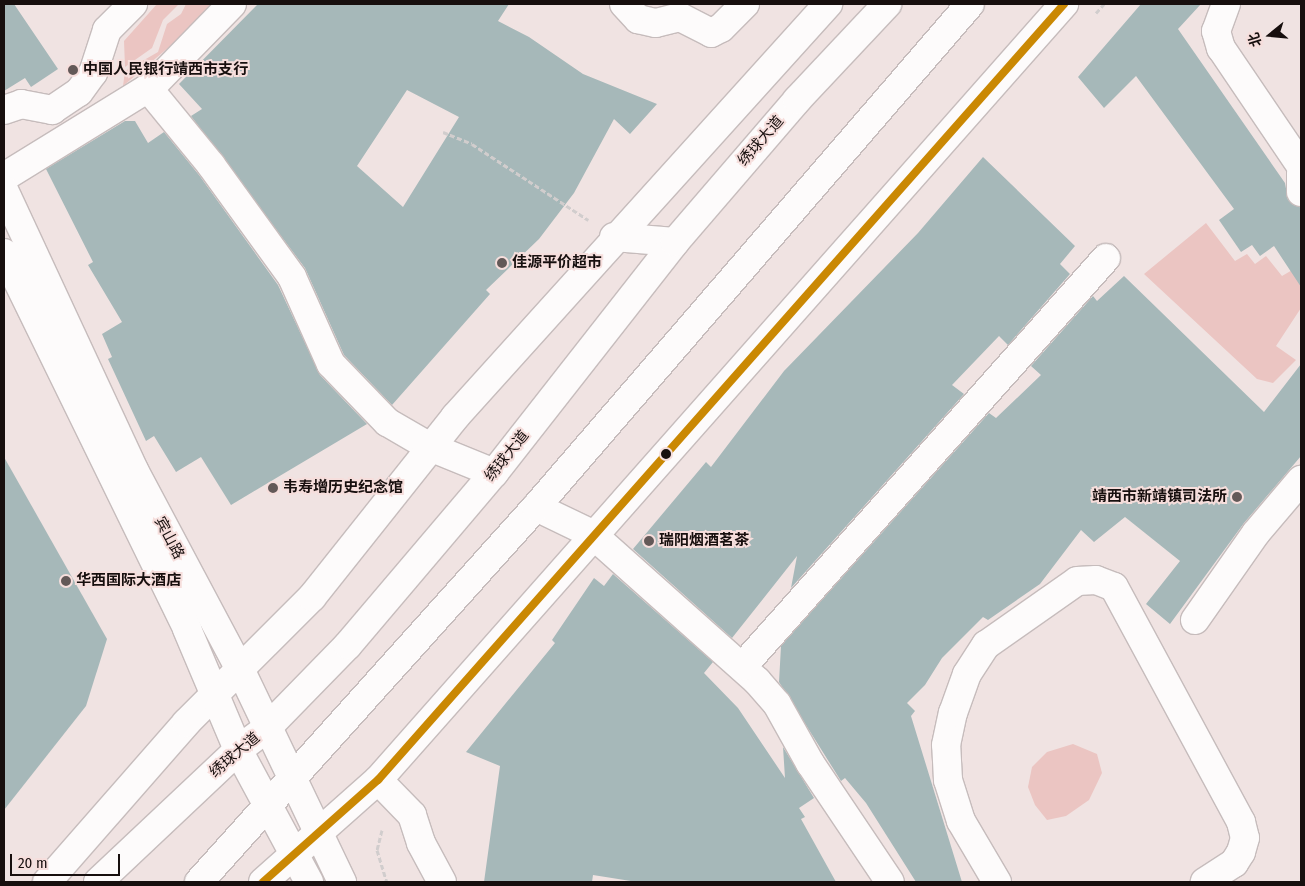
<!DOCTYPE html>
<meta charset="utf-8">
<style>
body{margin:0}
#map{position:relative;width:1305px;height:886px;overflow:hidden;background:#f0e3e2;font-family:"Fira Sans Condensed","Noto Sans SC",sans-serif}
div>[style]{position:absolute}
.green>*{inset:0;background:#ebc5c2}
.building>*{inset:0;background:#a6b8b9}
.path>*{height:3px;margin-top:-1.5px;transform-origin:0;background:repeating-linear-gradient(90deg,#d1cdcd 0 5px,transparent 0 7.5px)}
.roads{filter:drop-shadow(1px 0 #c6bcbc) drop-shadow(-1px 0 #c6bcbc) drop-shadow(0 1px #c6bcbc) drop-shadow(0 -1px #c6bcbc)}
.minor>*{height:28px;margin:-14px;padding:0 14px;transform-origin:14px;border-radius:14px;background:#fdfbfb}
.major>*{height:28px;margin:-14px;padding:0 14px;transform-origin:14px;border-radius:14px;background:#fdfbfb}
.bus-1>*{height:8px;margin:-4px;padding:0 4px;transform-origin:4px;border-radius:4px;background:#ca8803}
.dots>*{width:14px;height:14px;translate:-50% -50%;box-sizing:border-box;border:2px solid #f6dedc;border-radius:50%}
span{translate:-50% -50%;white-space:nowrap;text-align:center;line-height:1.15;-webkit-text-stroke:4px #f6dedc;paint-order:stroke}
.poi-label{font-size:15px;color:#170f0e;font-weight:700}
.left{translate:0 -50%;text-align:left}
.right{translate:-100% -50%;text-align:right}
.street-label{font-size:15px;color:#170f0e}
.frame{position:absolute;inset:0;border:5px solid #170f0e;pointer-events:none}
.north{position:absolute;left:1245px;top:10px;width:50px;height:50px;-webkit-text-stroke:4px #f6dedc;paint-order:stroke;rotate:253deg;font-size:14px;font-weight:700;line-height:20px;text-align:center;color:#170f0e}
.north::after{content:'';display:block;margin:auto;width:18px;height:22px;background:#170f0e;clip-path:polygon(50% 0,100% 100%,50% 72%,0 100%)}
.scale{position:absolute;left:10px;top:854px;width:110px;height:22px;box-sizing:border-box;border:2px solid #170f0e;border-top:0;padding-left:6px;font-size:15px;line-height:18px;white-space:nowrap;color:#170f0e;-webkit-text-stroke:4px #f6dedc;paint-order:stroke}
</style>
<div id="map">
<div class="green">
<i style="clip-path:polygon(157px 4px,179px 4px,163px 20px,152px 48px,125px 67px,124px 41px)"></i>
<i style="clip-path:polygon(186px 4px,211px 4px,182px 36px,123px 86px,125px 71px,158px 52px,167px 24px,181px 14px)"></i>
<i style="clip-path:polygon(1206px 223px,1235px 261px,1247px 254px,1255px 264px,1266px 256px,1282px 276px,1294px 269px,1301px 278px,1301px 308px,1276px 346px,1296px 360px,1273px 383px,1257px 379px,1144px 274px)"></i>
<i style="clip-path:polygon(1073px 744px,1097px 754px,1102px 773px,1089px 800px,1066px 816px,1047px 820px,1035px 805px,1028px 787px,1032px 767px,1047px 752px)"></i>
</div>
<div class="building">
<i style="clip-path:polygon(4px 4px,14px 4px,58px 69px,31px 87px,25px 78px,4px 91px)"></i>
<i style="clip-path:polygon(evenodd,258px 4px,509px 4px,498px 21px,529px 37px,583px 74px,657px 104px,630px 134px,614px 119px,574px 193px,539px 239px,486px 290px,490px 294px,392px 405px,344px 355px,305px 268px,191px 116px,202px 109px,179px 84px,258px 4px,407px 90px,459px 117px,403px 207px,357px 166px,407px 90px)"></i>
<i style="clip-path:polygon(1141px 4px,1201px 4px,1178px 29px,1285px 183px,1288px 200px,1301px 208px,1301px 287px,1274px 246px,1260px 256px,1252px 245px,1241px 252px,1219px 220px,1234px 209px,1136px 76px,1104px 108px,1078px 77px)"></i>
<i style="clip-path:polygon(125px 121px,135px 121px,148px 143px,164px 132px,199px 175px,278px 285px,320px 375px,367px 424px,231px 505px,201px 457px,176px 472px,154px 436px,146px 441px,108px 359px,112px 357px,102px 334px,122px 322px,88px 265px,93px 262px,46px 169px)"></i>
<i style="clip-path:polygon(983px 157px,1075px 246px,1060px 264px,1070px 274px,1008px 345px,999px 336px,952px 385px,964px 394px,791px 588px,797px 556px,732px 638px,633px 549px,706px 462px,711px 467px,784px 371px,918px 233px)"></i>
<i style="clip-path:polygon(1124px 276px,1264px 412px,1301px 364px,1301px 456px,1244px 523px,1170px 624px,1146px 604px,1180px 561px,1125px 517px,1094px 542px,1081px 530px,1040px 584px,988px 620px,983px 617px,942px 658px,925px 685px,907px 703px,915px 711px,911px 716px,962px 882px,916px 882px,866px 803px,845px 778px,841px 781px,779px 682px,781px 646px,989px 413px,996px 418px,1041px 375px,1031px 366px,1093px 296px,1097px 301px)"></i>
<i style="clip-path:polygon(4px 457px,107px 639px,86px 706px,4px 810px)"></i>
<i style="clip-path:polygon(613px 574px,713px 662px,704px 673px,738px 708px,785px 778px,783px 747px,814px 798px,799px 808px,805px 817px,801px 819px,836px 882px,637px 882px,593px 875px,592px 882px,484px 882px,500px 766px,466px 752px,555px 643px,552px 640px,594px 578px,604px 586px)"></i>
</div>
<div class="path">
<i style="left:1096px;top:13px;width:12px;rotate:-48deg"></i>
<i style="left:443px;top:132px;width:31px;rotate:22deg"></i>
<i style="left:472px;top:144px;width:139px;rotate:33.2deg"></i>
<i style="left:382px;top:830px;width:21px;rotate:104deg"></i>
<i style="left:377px;top:850px;width:34px;rotate:73deg"></i>
</div>
<div class="roads">
<div class="minor">
<i style="left:624px;top:4px;width:21px;rotate:47deg"></i>
<i style="left:638px;top:19px;width:18px;rotate:13deg"></i>
<i style="left:656px;top:23px;width:25px;rotate:-14deg"></i>
<i style="left:680px;top:17px;width:35px;rotate:27deg"></i>
<i style="left:711px;top:33px;width:11px;rotate:-27deg"></i>
<i style="left:721px;top:28px;width:34px;rotate:-45deg"></i>
<i style="left:1226px;top:4px;width:29px;rotate:110deg"></i>
<i style="left:1216px;top:31px;width:18px;rotate:74deg"></i>
<i style="left:1221px;top:48px;width:143px;rotate:55.9deg"></i>
<i style="left:148px;top:88px;width:99px;rotate:50.7deg"></i>
<i style="left:211px;top:165px;width:138px;rotate:54.1deg"></i>
<i style="left:292px;top:277px;width:95px;rotate:65.9deg"></i>
<i style="left:331px;top:364px;width:81px;rotate:46deg"></i>
<i style="left:387px;top:422px;width:50px;rotate:30.2deg"></i>
<i style="left:4px;top:110px;width:18px;rotate:-19deg"></i>
<i style="left:21px;top:104px;width:32px;rotate:11deg"></i>
<i style="left:52px;top:110px;width:32px;rotate:-34deg"></i>
<i style="left:79px;top:92px;width:24px;rotate:-54deg"></i>
<i style="left:93px;top:73px;width:45px;rotate:-72deg"></i>
<i style="left:107px;top:30px;width:37px;rotate:-45deg"></i>
<i style="left:1301px;top:173px;width:19px;rotate:90deg"></i>
<i style="left:4px;top:177px;width:175px;rotate:-31.7deg"></i>
<i style="left:153px;top:85px;width:113px;rotate:-45.7deg"></i>
<i style="left:592px;top:534px;width:221px;rotate:41.7deg"></i>
<i style="left:757px;top:681px;width:30px;rotate:49deg"></i>
<i style="left:777px;top:704px;width:68px;rotate:60.8deg"></i>
<i style="left:810px;top:763px;width:143px;rotate:56.1deg"></i>
<i style="left:1195px;top:620px;width:106px;rotate:-55deg"></i>
<i style="left:1256px;top:533px;width:70px;rotate:-49.7deg"></i>
<i style="left:743px;top:666px;width:546px;rotate:-48.34deg"></i>
<i style="left:378px;top:780px;width:49px;rotate:45.8deg"></i>
<i style="left:412px;top:815px;width:29px;rotate:72deg"></i>
<i style="left:421px;top:843px;width:44px;rotate:61.7deg"></i>
<i style="left:47px;top:882px;width:211px;rotate:-48.8deg"></i>
<i style="left:186px;top:723px;width:178px;rotate:-45deg"></i>
<i style="left:312px;top:597px;width:230px;rotate:-51.5deg"></i>
<i style="left:455px;top:417px;width:557px;rotate:-47.91deg"></i>
<i style="left:263px;top:882px;width:154px;rotate:-41.6deg"></i>
<i style="left:378px;top:780px;width:1036px;rotate:-48.52deg"></i>
<i style="left:997px;top:882px;width:71px;rotate:-120.5deg"></i>
<i style="left:961px;top:821px;width:43px;rotate:-107.6deg"></i>
<i style="left:948px;top:780px;width:35px;rotate:-93deg"></i>
<i style="left:946px;top:745px;width:33px;rotate:-78deg"></i>
<i style="left:953px;top:713px;width:41px;rotate:-70.3deg"></i>
<i style="left:967px;top:674px;width:35px;rotate:-57deg"></i>
<i style="left:986px;top:645px;width:111px;rotate:-35.1deg"></i>
<i style="left:1077px;top:581px;width:19px;rotate:-3deg"></i>
<i style="left:1096px;top:580px;width:19px;rotate:21deg"></i>
<i style="left:1114px;top:587px;width:267px;rotate:61.6deg"></i>
<i style="left:1241px;top:822px;width:16px;rotate:76deg"></i>
<i style="left:1245px;top:838px;width:15px;rotate:106deg"></i>
<i style="left:1241px;top:852px;width:13px;rotate:122deg"></i>
<i style="left:1234px;top:863px;width:35px;rotate:147deg"></i>
</div>
<div class="major">
<i style="left:4px;top:190px;width:309px;rotate:65.1deg"></i>
<i style="left:134px;top:470px;width:228px;rotate:62deg"></i>
<i style="left:241px;top:671px;width:234px;rotate:64.4deg"></i>
<i style="left:614px;top:237px;width:61px;rotate:4.7deg"></i>
<i style="left:4px;top:253px;width:418px;rotate:64deg"></i>
<i style="left:187px;top:629px;width:131px;rotate:67.1deg"></i>
<i style="left:238px;top:750px;width:150px;rotate:61.7deg"></i>
<i style="left:430px;top:447px;width:69px;rotate:22.1deg"></i>
<i style="left:536px;top:507px;width:62px;rotate:25.7deg"></i>
<i style="left:98px;top:882px;width:192px;rotate:-43.3deg"></i>
<i style="left:238px;top:750px;width:35px;rotate:-37deg"></i>
<i style="left:266px;top:729px;width:117px;rotate:-45.7deg"></i>
<i style="left:348px;top:645px;width:226px;rotate:-49.7deg"></i>
<i style="left:494px;top:473px;width:293px;rotate:-51.9deg"></i>
<i style="left:675px;top:242px;width:187px;rotate:-49.3deg"></i>
<i style="left:797px;top:100px;width:132px;rotate:-46.8deg"></i>
<i style="left:199px;top:882px;width:504px;rotate:-48.06deg"></i>
<i style="left:536px;top:507px;width:664px;rotate:-49.21deg"></i>
</div>
</div>
<div class="bus-1">
<i style="left:263px;top:882px;width:154px;rotate:-41.6deg"></i>
<i style="left:378px;top:780px;width:1036px;rotate:-48.52deg"></i>
</div>
<div class="dots">
<i style="left:73px;top:70px;background:#635958"></i>
<i style="left:502px;top:263px;background:#635958"></i>
<i style="left:666px;top:454px;background:#170f0e"></i>
<i style="left:273px;top:488px;background:#635958"></i>
<i style="left:1237px;top:497px;background:#635958"></i>
<i style="left:649px;top:541px;background:#635958"></i>
<i style="left:66px;top:581px;background:#635958"></i>
</div>
<div class="poi-label">
<span class="left" style="left:83px;top:70px">中国人民银行靖西市支行</span>
<span class="left" style="left:512px;top:263px">佳源平价超市</span>
<span class="left" style="left:283px;top:488px">韦寿增历史纪念馆</span>
<span class="right" style="left:1227px;top:497px">靖西市新靖镇司法所</span>
<span class="left" style="left:659px;top:541px">瑞阳烟酒茗茶</span>
<span class="left" style="left:76px;top:581px">华西国际大酒店</span>
</div>
<div class="street-label">
<span style="left:761px;top:141px;rotate:-49deg">绣球大道</span>
<span style="left:507px;top:456px;rotate:-51deg">绣球大道</span>
<span style="left:169px;top:538px;rotate:62deg">宾山路</span>
<span style="left:235px;top:755px;rotate:-40deg">绣球大道</span>
</div>
<div class="frame"></div>
<div class="north">北</div>
<div class="scale">20 m</div>
</div>
